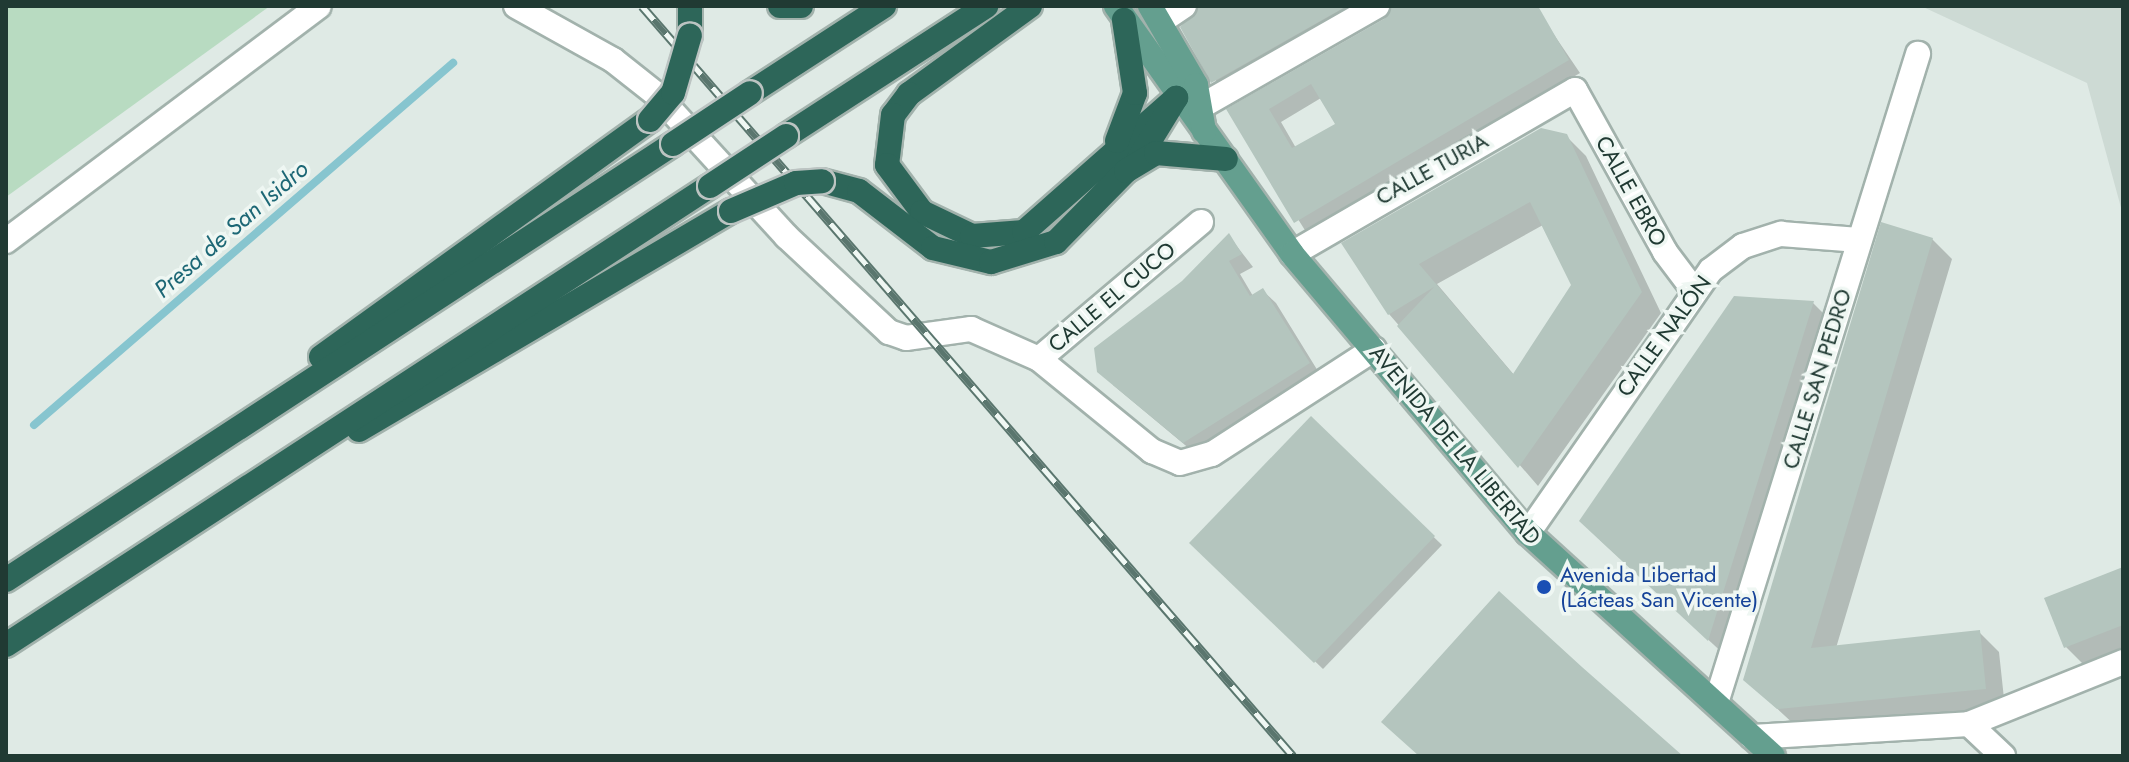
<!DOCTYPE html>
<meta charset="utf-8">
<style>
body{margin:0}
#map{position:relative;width:2129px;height:762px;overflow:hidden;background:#dfeae5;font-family:Jost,sans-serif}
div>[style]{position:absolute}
.built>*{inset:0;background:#cddad4}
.green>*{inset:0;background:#b8dbc1}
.shadow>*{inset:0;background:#0003}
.stream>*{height:8px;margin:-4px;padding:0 4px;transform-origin:4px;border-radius:4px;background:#87c5cf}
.building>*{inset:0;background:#b4c5be}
.roads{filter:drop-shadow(2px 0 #a2b2ac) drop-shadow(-2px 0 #a2b2ac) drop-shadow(0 2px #a2b2ac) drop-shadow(0 -2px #a2b2ac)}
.minor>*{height:24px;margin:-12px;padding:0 12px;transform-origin:12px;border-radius:12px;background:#fff}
.major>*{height:24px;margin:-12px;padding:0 12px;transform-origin:12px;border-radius:12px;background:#649f8f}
.highway>*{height:24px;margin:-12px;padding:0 12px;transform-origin:12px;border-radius:12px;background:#2d6659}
.rail>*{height:9px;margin-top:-4.5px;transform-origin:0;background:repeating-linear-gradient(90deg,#eff7f3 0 18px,#5a766e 0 36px);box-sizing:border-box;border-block:2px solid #5a766e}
.bridges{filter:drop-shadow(2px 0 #bcc4c2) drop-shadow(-2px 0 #bcc4c2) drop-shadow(0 2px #bcc4c2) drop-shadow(0 -2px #bcc4c2)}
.highway-bridge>*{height:24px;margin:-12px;padding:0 12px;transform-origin:12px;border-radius:12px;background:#2d6659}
.dots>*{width:22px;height:22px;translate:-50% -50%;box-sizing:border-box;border:4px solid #eff7f3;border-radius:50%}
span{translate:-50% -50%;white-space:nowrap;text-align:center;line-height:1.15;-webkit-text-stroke:7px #eff7f3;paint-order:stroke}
.street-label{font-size:22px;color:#203a33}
.transit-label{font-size:22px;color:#164399}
.left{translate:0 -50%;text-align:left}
.water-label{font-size:24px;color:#1c6775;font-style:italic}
.frame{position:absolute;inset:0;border:8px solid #203a33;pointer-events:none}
</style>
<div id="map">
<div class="built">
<i style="clip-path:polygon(1921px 6px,2123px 6px,2123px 215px,2087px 83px)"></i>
</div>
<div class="green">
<i style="clip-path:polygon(6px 6px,270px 6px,6px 197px)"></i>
</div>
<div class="shadow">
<i style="clip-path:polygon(1203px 6px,1381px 6px,1225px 95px,1182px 27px)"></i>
<i style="clip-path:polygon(evenodd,1388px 6px,1506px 6px,1542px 17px,1580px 73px,1308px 235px,1229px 110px,1386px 20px,1388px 6px,1321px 98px,1337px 124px,1296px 148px,1281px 122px,1321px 98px)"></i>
<i style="clip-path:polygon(evenodd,1566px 136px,1586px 156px,1661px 313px,1538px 486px,1389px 314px,1344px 244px,1566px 136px,1543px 225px,1574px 286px,1515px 376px,1437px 284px,1543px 225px)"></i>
<i style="clip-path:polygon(1229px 236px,1253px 267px,1240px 274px,1253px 296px,1263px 291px,1276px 303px,1321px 376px,1197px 455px,1113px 385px,1184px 283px)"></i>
<i style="clip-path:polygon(1932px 239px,1952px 259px,1836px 648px,1979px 632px,1999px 652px,2005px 708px,1798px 728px,1745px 679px)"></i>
<i style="clip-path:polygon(1813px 303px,1832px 322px,1727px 657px,1600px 540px)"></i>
<i style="clip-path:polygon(1311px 419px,1442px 545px,1323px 669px,1192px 543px)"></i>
<i style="clip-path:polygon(2123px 569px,2123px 652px,2086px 667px,2066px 647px,2047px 599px)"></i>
</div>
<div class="stream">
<i style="left:34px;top:425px;width:554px;rotate:-40.83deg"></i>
</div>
<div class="building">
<i style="clip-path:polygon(1199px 6px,1347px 6px,1211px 83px,1180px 27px)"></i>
<i style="clip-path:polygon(evenodd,1392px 6px,1538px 6px,1569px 60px,1294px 223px,1226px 109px,1384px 19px,1392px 6px,1311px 84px,1335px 124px,1292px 148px,1269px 109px,1311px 84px)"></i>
<i style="clip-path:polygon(evenodd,1541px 128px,1567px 134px,1642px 292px,1518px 468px,1397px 326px,1434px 287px,1388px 315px,1341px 243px,1541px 128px,1530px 202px,1571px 285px,1513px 374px,1419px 264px,1530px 202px)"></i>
<i style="clip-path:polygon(1881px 222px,1933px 238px,1811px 648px,1980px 630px,1986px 689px,1777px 709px,1743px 680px)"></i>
<i style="clip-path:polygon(1229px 233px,1242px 254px,1229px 261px,1250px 296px,1263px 288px,1310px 363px,1183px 443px,1097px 372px,1094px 348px,1182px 281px)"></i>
<i style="clip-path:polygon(1734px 296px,1814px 301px,1708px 641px,1579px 521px)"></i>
<i style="clip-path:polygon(1311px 416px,1435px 536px,1314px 663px,1189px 543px)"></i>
<i style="clip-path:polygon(2123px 567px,2123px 625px,2064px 648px,2044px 598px)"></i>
<i style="clip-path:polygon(1499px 591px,1582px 667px,1683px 756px,1419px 756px,1381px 722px)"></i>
</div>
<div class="roads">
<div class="minor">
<i style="left:516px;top:6px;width:111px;rotate:29.1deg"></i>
<i style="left:613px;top:60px;width:55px;rotate:38.3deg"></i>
<i style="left:656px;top:94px;width:193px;rotate:47.5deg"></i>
<i style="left:786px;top:236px;width:141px;rotate:43deg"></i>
<i style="left:889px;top:332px;width:18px;rotate:19deg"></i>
<i style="left:906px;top:338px;width:66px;rotate:-7.9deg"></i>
<i style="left:971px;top:329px;width:74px;rotate:23.8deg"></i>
<i style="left:1160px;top:22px;width:29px;rotate:-34deg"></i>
<i style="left:1200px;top:107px;width:204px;rotate:-29.7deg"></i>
<i style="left:1201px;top:222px;width:212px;rotate:139.8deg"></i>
<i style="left:1039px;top:359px;width:146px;rotate:39.2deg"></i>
<i style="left:1152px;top:451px;width:30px;rotate:23deg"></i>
<i style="left:1180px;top:463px;width:33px;rotate:-16deg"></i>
<i style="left:1212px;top:454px;width:193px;rotate:-32.9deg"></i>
<i style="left:6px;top:241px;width:391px;rotate:-36.9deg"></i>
<i style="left:1292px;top:254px;width:327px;rotate:-30.1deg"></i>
<i style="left:1575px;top:90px;width:185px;rotate:60.9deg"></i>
<i style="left:1665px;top:252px;width:46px;rotate:52.9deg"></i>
<i style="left:1528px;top:533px;width:320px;rotate:-55.2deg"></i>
<i style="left:1711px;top:270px;width:40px;rotate:-37deg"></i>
<i style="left:1743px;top:246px;width:40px;rotate:-18deg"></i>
<i style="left:1781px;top:234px;width:78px;rotate:4.4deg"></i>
<i style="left:1716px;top:703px;width:680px;rotate:-72.71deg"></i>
<i style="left:1969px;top:724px;width:47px;rotate:43.3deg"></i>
<i style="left:1752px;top:737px;width:217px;rotate:-3.4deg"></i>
<i style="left:1969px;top:724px;width:166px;rotate:-21.9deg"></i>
</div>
<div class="major">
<i style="left:1116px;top:6px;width:304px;rotate:54.6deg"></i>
<i style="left:1292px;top:254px;width:365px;rotate:49.8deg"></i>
<i style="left:1528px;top:533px;width:331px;rotate:42.3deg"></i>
<i style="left:1150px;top:6px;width:91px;rotate:59.8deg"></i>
<i style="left:1196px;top:85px;width:47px;rotate:80.1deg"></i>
</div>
<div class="highway">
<i style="left:690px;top:6px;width:29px;rotate:90deg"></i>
<i style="left:780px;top:6px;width:21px"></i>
<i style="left:1030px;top:6px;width:150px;rotate:144deg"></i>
<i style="left:909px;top:94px;width:26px;rotate:127deg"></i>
<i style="left:893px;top:115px;width:50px;rotate:96.8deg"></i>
<i style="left:887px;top:165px;width:59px;rotate:53.3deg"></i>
<i style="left:922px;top:212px;width:55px;rotate:25.6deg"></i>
<i style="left:972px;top:236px;width:52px;rotate:-4.4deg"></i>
<i style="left:1024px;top:232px;width:203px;rotate:-41.4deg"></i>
<i style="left:750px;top:93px;width:160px;rotate:-33deg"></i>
<i style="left:786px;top:136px;width:239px;rotate:-33deg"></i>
<i style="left:1117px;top:141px;width:51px;rotate:-69.4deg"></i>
<i style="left:1135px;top:93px;width:74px;rotate:-98.6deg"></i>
<i style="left:1138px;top:160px;width:73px;rotate:-58.5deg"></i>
<i style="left:822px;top:181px;width:38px;rotate:15deg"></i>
<i style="left:859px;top:191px;width:93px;rotate:37.6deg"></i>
<i style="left:933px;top:248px;width:60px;rotate:13.6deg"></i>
<i style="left:991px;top:262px;width:68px;rotate:-17.1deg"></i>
<i style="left:1056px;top:242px;width:100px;rotate:-45.4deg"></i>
<i style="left:1126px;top:171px;width:35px;rotate:-31deg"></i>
<i style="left:1156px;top:153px;width:70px;rotate:4.9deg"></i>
<i style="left:321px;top:357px;width:405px;rotate:-35.8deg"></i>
<i style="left:359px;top:430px;width:432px;rotate:-30.5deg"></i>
<i style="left:6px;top:580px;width:797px;rotate:-33.17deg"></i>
<i style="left:6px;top:645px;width:840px;rotate:-33.1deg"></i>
</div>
</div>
<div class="rail">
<i style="left:642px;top:6px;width:993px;rotate:49.04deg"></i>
</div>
<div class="bridges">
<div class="highway-bridge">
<i style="left:650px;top:120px;width:35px;rotate:-50deg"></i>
<i style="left:673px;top:93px;width:60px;rotate:-73.7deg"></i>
<i style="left:673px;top:144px;width:92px;rotate:-33.5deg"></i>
<i style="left:710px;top:186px;width:91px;rotate:-33.3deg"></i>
<i style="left:731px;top:211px;width:71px;rotate:-23.3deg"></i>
<i style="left:796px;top:183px;width:26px;rotate:-4deg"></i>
</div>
</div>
<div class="dots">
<i style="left:1544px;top:587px;background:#1a4fb4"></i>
</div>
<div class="street-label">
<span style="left:1432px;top:169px;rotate:-29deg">CALLE TURIA</span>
<span style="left:1631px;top:191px;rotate:61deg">CALLE EBRO</span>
<span style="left:1112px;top:297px;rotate:-40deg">CALLE EL CUCO</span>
<span style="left:1664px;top:336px;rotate:-54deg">CALLE NALÓN</span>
<span style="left:1817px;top:379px;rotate:-73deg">CALLE SAN PEDRO</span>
<span style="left:1455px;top:445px;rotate:50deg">AVENIDA DE LA LIBERTAD</span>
</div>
<div class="transit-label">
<span class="left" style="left:1560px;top:587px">Avenida Libertad<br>(Lácteas San Vicente)</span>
</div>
<div class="water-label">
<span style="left:231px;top:229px;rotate:-41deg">Presa de San Isidro</span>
</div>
<div class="frame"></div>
</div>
